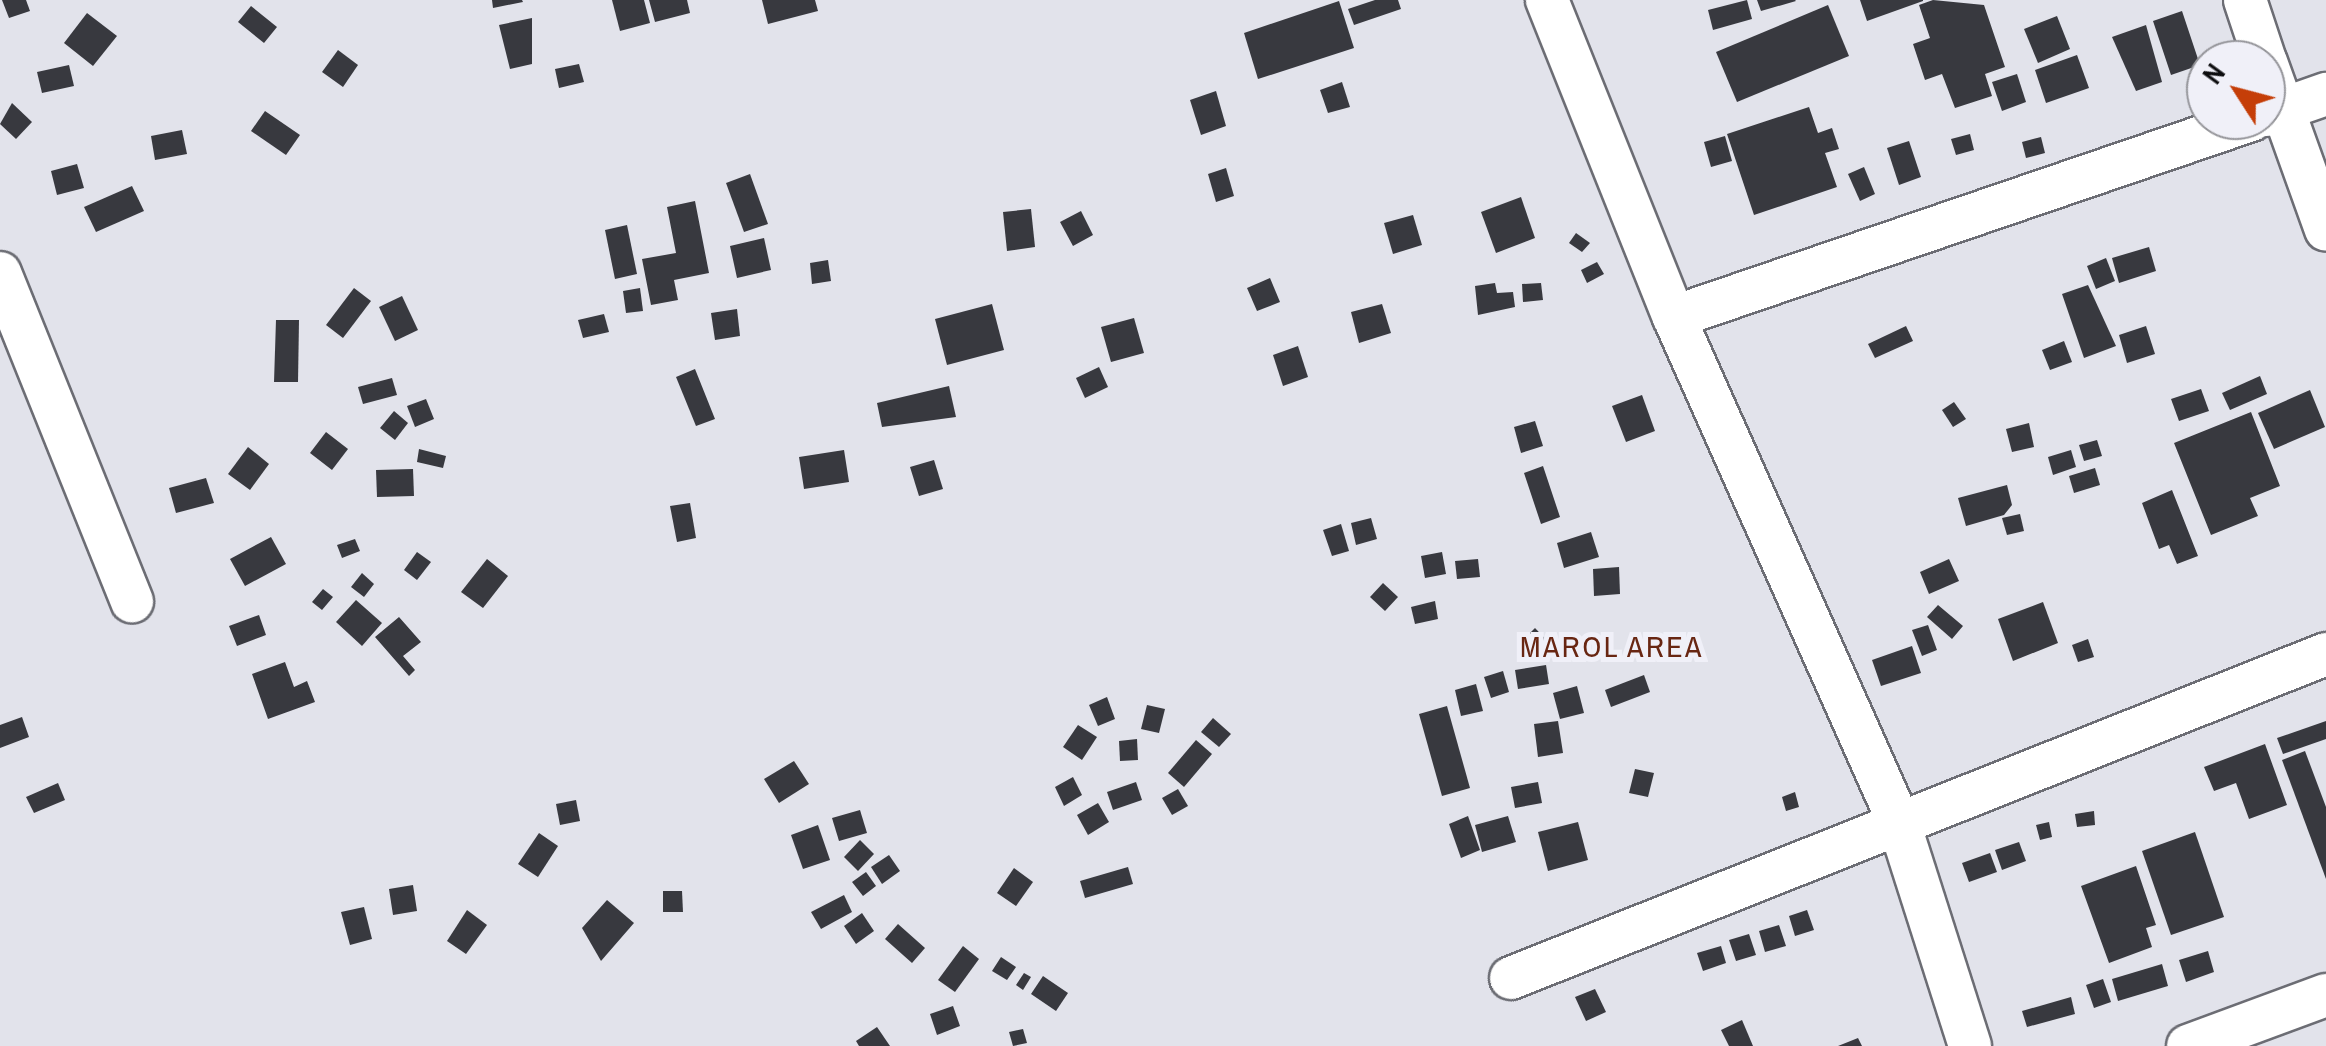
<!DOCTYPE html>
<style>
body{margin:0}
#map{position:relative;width:2326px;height:1046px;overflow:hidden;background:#e2e3eb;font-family:"Archivo Narrow",sans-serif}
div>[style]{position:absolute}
.building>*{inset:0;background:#38393f}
.roads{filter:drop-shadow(2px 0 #6c6d74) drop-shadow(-2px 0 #6c6d74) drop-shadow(0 2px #6c6d74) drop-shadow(0 -2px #6c6d74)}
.minor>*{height:42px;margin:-21px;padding:0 21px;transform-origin:21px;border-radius:21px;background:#fff}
span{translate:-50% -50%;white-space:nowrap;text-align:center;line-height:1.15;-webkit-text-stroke:10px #f0f0f8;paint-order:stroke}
.neighbourhood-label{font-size:30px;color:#682612;letter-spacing:2.5px}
.north{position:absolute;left:2186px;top:40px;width:100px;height:100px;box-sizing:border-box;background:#f0f0f8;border:2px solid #95959a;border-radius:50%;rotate:306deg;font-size:28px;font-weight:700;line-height:40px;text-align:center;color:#0c0c0e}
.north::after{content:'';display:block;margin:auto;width:35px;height:45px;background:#c53e08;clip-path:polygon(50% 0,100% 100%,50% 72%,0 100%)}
</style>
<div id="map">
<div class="building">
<i style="clip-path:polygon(2px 0,26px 0,30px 11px,9px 18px)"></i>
<i style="clip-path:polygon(492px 0,522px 0,523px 2px,493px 8px)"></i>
<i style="clip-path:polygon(612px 0,644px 0,650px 23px,620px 31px)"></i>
<i style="clip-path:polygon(649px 0,687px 0,690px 13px,655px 22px)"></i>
<i style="clip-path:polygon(762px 0,815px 0,818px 11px,768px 24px)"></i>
<i style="clip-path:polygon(1375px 0,1398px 0,1401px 9px,1354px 25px,1348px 9px)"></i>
<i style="clip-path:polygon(1747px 0,1752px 19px,1713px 30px,1708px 10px)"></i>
<i style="clip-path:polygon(1757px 0,1795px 0,1796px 1px,1761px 11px)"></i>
<i style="clip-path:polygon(1860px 0,1923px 0,1923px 1px,1867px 21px)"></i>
<i style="clip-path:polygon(1933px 0,1984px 5px,2005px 67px,1985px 74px,1992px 96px,1955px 108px,1942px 74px,1925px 80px,1913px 44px,1930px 38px,1919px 5px)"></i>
<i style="clip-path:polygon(1339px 1px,1354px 48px,1258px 79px,1244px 33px)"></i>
<i style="clip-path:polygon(1828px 5px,1849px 56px,1737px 102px,1716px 52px)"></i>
<i style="clip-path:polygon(251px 6px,277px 27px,264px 43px,238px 22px)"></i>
<i style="clip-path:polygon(2182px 11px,2200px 65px,2171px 75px,2153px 21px)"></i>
<i style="clip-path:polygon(87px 13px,117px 36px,93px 66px,64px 43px)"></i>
<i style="clip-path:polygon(2057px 16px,2070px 49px,2038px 63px,2024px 29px)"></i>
<i style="clip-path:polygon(532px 18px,532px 64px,510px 69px,499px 25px)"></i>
<i style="clip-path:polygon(2146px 25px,2162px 82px,2136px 91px,2112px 37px)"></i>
<i style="clip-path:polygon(338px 50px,358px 65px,343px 87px,322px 72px)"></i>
<i style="clip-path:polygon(2077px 55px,2089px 88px,2046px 103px,2035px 70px)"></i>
<i style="clip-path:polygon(579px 64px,584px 82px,559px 88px,555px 69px)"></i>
<i style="clip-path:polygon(69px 65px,74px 86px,42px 93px,37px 72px)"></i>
<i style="clip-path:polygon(2017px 74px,2026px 102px,2002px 111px,1992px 82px)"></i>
<i style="clip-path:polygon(1342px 82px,1350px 107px,1328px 113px,1320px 90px)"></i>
<i style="clip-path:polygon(1216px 91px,1226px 126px,1201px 135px,1190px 100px)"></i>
<i style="clip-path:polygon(12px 103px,32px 122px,16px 139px,0 124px)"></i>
<i style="clip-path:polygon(1809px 107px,1818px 133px,1832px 128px,1839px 149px,1825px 153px,1837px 187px,1754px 215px,1727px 134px)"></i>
<i style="clip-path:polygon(265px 111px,300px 135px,286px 155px,251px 131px)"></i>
<i style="clip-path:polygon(182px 130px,187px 154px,155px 160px,151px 136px)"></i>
<i style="clip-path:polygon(1970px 134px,1974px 150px,1956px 155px,1951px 139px)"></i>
<i style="clip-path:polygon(1725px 136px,1732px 161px,1711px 167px,1704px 142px)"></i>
<i style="clip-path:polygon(2041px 137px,2045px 153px,2026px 158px,2022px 142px)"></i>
<i style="clip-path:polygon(1909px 141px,1921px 177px,1899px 185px,1887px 148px)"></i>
<i style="clip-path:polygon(77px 164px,84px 188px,57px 195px,51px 171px)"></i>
<i style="clip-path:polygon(1864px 167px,1875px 194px,1860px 201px,1848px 174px)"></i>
<i style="clip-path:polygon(1226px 168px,1234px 196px,1216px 202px,1208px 174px)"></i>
<i style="clip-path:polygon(750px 174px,768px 224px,744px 232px,726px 183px)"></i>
<i style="clip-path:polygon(132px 186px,144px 211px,96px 232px,84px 207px)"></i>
<i style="clip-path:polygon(1521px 197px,1535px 238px,1496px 253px,1481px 212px)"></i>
<i style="clip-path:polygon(695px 201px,709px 273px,674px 280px,678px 300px,651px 305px,642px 259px,676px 253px,667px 207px)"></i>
<i style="clip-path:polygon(1031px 209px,1035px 247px,1007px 251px,1003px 212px)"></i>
<i style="clip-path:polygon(1081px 211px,1093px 235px,1073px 246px,1060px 222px)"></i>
<i style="clip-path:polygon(1413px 215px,1422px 245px,1393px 254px,1384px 223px)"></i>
<i style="clip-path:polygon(627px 225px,637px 274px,615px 279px,605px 230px)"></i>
<i style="clip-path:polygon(1576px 233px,1590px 243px,1582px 252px,1569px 243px)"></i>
<i style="clip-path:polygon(764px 238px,771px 270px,737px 278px,730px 246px)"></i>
<i style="clip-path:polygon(2149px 247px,2156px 271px,2119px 283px,2112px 258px)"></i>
<i style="clip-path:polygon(2106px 258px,2115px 281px,2096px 289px,2087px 266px)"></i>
<i style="clip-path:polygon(828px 260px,831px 281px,812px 284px,810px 263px)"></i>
<i style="clip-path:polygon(1597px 262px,1604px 274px,1587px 283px,1581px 270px)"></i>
<i style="clip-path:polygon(1270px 278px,1280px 302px,1257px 311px,1247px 288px)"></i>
<i style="clip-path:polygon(1495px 283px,1497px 293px,1513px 292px,1515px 307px,1478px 315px,1475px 286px)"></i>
<i style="clip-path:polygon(1541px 283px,1543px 300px,1523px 302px,1522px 284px)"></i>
<i style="clip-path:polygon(2088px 285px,2116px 346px,2084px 358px,2062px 294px)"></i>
<i style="clip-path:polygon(354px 288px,371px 301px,343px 338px,326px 325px)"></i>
<i style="clip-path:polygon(640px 288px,643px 311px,626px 313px,623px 291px)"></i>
<i style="clip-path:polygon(402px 296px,418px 330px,395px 341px,379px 307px)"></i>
<i style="clip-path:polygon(992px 304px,1004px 350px,947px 365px,935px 319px)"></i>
<i style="clip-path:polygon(1382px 304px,1391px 333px,1359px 343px,1351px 312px)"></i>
<i style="clip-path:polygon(737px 309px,740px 336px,715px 340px,711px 313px)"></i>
<i style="clip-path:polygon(604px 314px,609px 332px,583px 338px,578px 320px)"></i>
<i style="clip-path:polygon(1134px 318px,1144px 353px,1111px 362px,1101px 327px)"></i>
<i style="clip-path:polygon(276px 320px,299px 320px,298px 382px,274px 382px)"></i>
<i style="clip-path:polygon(1906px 326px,1913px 341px,1875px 358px,1868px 344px)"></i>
<i style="clip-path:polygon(2146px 326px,2155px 354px,2127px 363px,2119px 335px)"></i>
<i style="clip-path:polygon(2064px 341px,2072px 362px,2050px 370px,2042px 350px)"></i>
<i style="clip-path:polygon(1298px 346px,1308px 377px,1283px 386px,1273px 355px)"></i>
<i style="clip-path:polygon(1099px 367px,1108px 387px,1085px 398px,1076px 378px)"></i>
<i style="clip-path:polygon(695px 369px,715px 419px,696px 426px,676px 377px)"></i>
<i style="clip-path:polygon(2260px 376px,2267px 394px,2230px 410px,2222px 393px)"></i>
<i style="clip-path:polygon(392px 378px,397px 395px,363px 404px,358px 387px)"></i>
<i style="clip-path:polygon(949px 386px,956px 417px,882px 427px,877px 403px)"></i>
<i style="clip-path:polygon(2201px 389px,2209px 411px,2179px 421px,2171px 399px)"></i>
<i style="clip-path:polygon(2310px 390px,2325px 427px,2274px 449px,2258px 413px)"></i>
<i style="clip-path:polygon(1642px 395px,1655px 431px,1626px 442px,1612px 406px)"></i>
<i style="clip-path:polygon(426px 399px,434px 419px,415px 427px,407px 406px)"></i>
<i style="clip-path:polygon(1954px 402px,1966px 419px,1953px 427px,1942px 410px)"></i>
<i style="clip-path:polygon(394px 411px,408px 423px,395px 440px,380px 428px)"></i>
<i style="clip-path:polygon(2251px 412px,2280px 486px,2250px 498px,2258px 516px,2211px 535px,2174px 443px)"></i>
<i style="clip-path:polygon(1535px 421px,1543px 446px,1521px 453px,1514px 427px)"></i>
<i style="clip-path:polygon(2029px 423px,2034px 447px,2012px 452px,2006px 429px)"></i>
<i style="clip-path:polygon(326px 432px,348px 449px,332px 470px,310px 453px)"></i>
<i style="clip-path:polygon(2097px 440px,2102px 456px,2084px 461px,2079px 445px)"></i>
<i style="clip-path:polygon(248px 447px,269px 464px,250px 490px,228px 474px)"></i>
<i style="clip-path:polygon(419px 449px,446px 456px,443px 468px,417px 462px)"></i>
<i style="clip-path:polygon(844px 450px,849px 482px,804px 489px,799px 457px)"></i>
<i style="clip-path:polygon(2071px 450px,2076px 467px,2053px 475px,2048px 457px)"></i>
<i style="clip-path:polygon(934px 460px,943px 489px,919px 496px,910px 467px)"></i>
<i style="clip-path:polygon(1543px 466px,1560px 517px,1541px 524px,1524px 473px)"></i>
<i style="clip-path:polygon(2095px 468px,2100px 485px,2074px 493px,2069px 476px)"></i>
<i style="clip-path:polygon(413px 469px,414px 496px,377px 497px,376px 470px)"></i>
<i style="clip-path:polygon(206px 478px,214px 503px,176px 513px,169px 488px)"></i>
<i style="clip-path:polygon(2007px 485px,2012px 505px,2004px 515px,1966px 526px,1958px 498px)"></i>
<i style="clip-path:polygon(2172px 490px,2198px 556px,2177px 564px,2169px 545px,2159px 549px,2142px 503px)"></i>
<i style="clip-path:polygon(690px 503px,696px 538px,677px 542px,670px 506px)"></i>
<i style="clip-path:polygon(2020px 514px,2024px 531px,2007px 535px,2002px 518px)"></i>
<i style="clip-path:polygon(1371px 518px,1377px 539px,1356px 545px,1351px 523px)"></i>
<i style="clip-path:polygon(1341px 524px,1349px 551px,1332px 556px,1323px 530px)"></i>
<i style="clip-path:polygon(1591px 532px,1599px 557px,1564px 568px,1557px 543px)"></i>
<i style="clip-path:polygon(271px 537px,286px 564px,245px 586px,230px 559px)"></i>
<i style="clip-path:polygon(355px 539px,360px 551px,342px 558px,337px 545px)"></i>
<i style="clip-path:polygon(417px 552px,431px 562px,417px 580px,404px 570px)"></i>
<i style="clip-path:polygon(1442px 552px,1446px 574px,1425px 578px,1421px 556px)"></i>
<i style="clip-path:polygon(487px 559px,508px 576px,483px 608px,461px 592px)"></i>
<i style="clip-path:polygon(1478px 559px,1480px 577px,1457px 579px,1455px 561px)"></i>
<i style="clip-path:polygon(1949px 559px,1959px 581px,1929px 594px,1920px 572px)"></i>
<i style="clip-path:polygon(1619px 567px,1620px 594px,1594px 596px,1593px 569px)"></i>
<i style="clip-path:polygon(362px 573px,374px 584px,364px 597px,351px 587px)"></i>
<i style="clip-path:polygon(1383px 583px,1398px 597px,1385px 611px,1370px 597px)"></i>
<i style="clip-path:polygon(323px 589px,333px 597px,322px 610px,312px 602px)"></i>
<i style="clip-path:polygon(356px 600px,382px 623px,362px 646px,336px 622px)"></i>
<i style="clip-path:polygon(1435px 601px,1438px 619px,1415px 624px,1411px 607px)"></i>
<i style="clip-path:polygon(2043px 602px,2058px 643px,2013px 661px,1998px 619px)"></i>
<i style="clip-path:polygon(1938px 605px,1963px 626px,1952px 639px,1927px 617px)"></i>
<i style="clip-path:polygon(259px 615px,266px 635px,237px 646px,229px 626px)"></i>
<i style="clip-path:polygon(399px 617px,421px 642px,403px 656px,415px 670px,409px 676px,375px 637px)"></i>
<i style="clip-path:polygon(1928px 625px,1937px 650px,1922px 656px,1912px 630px)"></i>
<i style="clip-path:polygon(1535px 628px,1555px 649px,1544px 660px,1523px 640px)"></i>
<i style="clip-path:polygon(2088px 639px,2094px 657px,2078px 662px,2072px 645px)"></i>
<i style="clip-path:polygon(1912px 646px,1921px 673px,1881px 686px,1872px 660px)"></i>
<i style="clip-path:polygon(285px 662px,294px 687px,307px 681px,315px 702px,268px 719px,252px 674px)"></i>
<i style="clip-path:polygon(1546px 665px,1549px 684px,1518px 689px,1515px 670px)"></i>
<i style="clip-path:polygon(1503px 671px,1509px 692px,1491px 698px,1484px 677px)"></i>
<i style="clip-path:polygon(1644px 675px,1650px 692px,1611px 707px,1605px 690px)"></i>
<i style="clip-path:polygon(1476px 684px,1483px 711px,1461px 716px,1455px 690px)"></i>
<i style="clip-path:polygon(1577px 686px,1584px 713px,1560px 719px,1553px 693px)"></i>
<i style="clip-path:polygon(1107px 697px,1115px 719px,1098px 726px,1089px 705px)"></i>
<i style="clip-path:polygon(1147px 705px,1165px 709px,1159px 733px,1141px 729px)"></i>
<i style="clip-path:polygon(1447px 706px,1470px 788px,1442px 796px,1419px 714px)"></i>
<i style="clip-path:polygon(22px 717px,29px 737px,0 748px,0 725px)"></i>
<i style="clip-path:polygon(1213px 718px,1231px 734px,1219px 747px,1201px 732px)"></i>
<i style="clip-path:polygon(1558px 721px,1563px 753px,1538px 757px,1534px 724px)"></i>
<i style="clip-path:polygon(2326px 721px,2326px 739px,2283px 754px,2277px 738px)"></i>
<i style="clip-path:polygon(1078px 725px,1097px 737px,1082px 760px,1063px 747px)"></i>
<i style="clip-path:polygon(1137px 739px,1138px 760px,1120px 761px,1119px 741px)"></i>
<i style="clip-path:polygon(1196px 740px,1212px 754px,1184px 787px,1168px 773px)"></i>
<i style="clip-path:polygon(2265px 744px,2287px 805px,2249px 819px,2236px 783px,2214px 791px,2204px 767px)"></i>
<i style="clip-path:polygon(2305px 751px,2326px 807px,2326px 879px,2282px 760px)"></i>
<i style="clip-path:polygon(794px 761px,809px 784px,779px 803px,764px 779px)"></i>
<i style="clip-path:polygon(1635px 769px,1654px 773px,1648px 797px,1629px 793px)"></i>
<i style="clip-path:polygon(1073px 777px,1082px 795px,1064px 806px,1055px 787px)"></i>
<i style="clip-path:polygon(1136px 782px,1142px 800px,1113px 810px,1107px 792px)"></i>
<i style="clip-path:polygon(1538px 782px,1542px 803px,1515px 808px,1511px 787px)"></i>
<i style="clip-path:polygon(58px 783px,65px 800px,34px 813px,26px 797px)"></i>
<i style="clip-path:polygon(1178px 789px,1188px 806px,1172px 815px,1162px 798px)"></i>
<i style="clip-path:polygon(1795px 792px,1799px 807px,1786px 811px,1782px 797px)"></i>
<i style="clip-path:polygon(576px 800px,580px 821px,560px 825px,556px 804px)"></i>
<i style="clip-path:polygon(1098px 803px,1109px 822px,1088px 835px,1077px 815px)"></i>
<i style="clip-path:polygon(860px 810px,867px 833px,839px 841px,832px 818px)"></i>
<i style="clip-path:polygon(2094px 811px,2095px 825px,2077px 827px,2075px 814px)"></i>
<i style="clip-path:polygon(1468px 816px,1480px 850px,1461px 858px,1449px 824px)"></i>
<i style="clip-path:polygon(1508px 816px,1516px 842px,1482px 852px,1475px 825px)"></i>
<i style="clip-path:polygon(1578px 822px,1588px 860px,1548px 871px,1538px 832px)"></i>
<i style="clip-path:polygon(2049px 822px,2052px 837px,2040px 840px,2036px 825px)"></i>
<i style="clip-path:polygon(818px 825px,830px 860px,803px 869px,791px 835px)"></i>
<i style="clip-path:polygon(2195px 832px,2224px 917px,2171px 935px,2142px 851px)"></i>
<i style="clip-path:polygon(539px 833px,558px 846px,538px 877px,518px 864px)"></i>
<i style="clip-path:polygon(860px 840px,874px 854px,858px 871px,844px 857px)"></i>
<i style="clip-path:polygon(2019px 842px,2026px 861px,2002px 870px,1995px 850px)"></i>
<i style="clip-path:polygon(1990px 853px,1997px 872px,1969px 882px,1962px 863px)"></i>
<i style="clip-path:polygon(889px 855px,900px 871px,882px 884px,871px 867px)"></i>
<i style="clip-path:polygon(2136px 866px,2156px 925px,2146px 928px,2152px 947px,2109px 963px,2081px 886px)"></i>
<i style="clip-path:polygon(1128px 867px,1133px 884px,1085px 898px,1080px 881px)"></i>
<i style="clip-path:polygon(1014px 868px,1033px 882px,1016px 906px,997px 893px)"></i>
<i style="clip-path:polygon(866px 872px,876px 886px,863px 896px,852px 882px)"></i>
<i style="clip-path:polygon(413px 885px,417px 911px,393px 915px,389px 889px)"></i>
<i style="clip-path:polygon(663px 891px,682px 891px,683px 912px,663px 912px)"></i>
<i style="clip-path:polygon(844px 895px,852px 912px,821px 929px,811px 912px)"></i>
<i style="clip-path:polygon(607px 900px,634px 923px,601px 961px,582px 928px)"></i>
<i style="clip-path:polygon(364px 907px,372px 939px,350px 945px,341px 912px)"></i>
<i style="clip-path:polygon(467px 910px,487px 925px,466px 954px,447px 941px)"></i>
<i style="clip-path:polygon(1807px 910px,1814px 930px,1795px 936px,1789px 916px)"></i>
<i style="clip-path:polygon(862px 913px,874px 931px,856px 944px,844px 926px)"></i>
<i style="clip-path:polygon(898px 924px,925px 948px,912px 963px,885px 939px)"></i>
<i style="clip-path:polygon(1779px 925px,1786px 946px,1765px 952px,1759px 931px)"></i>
<i style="clip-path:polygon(1749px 934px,1756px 955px,1736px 961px,1729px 940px)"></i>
<i style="clip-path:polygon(963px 946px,979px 959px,955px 992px,938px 980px)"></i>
<i style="clip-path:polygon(1721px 946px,1726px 963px,1703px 971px,1697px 953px)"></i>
<i style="clip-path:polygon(2208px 951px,2214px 972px,2186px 982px,2179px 960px)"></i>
<i style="clip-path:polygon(1001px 957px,1016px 967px,1007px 980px,992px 971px)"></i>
<i style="clip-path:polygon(2162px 964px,2168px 986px,2118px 1001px,2112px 979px)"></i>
<i style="clip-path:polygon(1024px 973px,1031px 977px,1023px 990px,1016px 985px)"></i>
<i style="clip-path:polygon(1043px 976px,1068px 993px,1056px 1011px,1031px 994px)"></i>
<i style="clip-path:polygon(2103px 979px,2111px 1002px,2094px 1008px,2086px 985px)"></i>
<i style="clip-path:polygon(1595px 989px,1606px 1012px,1586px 1021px,1575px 997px)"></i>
<i style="clip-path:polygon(2071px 997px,2075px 1014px,2027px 1027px,2022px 1011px)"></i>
<i style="clip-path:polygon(953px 1006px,960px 1026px,937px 1035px,930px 1014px)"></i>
<i style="clip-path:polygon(1742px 1020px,1753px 1046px,1729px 1046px,1721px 1030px)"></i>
<i style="clip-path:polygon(877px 1027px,890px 1046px,859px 1046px,856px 1041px)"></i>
<i style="clip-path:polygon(1023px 1029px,1027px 1043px,1013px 1046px,1009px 1032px)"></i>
<i style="clip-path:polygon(1858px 1038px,1862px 1046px,1838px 1046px)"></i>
</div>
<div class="roads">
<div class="minor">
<i style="left:1547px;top:0;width:341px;rotate:68.2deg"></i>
<i style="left:1674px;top:317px;width:551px;rotate:66deg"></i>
<i style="left:1898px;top:820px;width:237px;rotate:72.3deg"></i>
<i style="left:2245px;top:0;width:63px;rotate:71.6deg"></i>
<i style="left:2266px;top:62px;width:178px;rotate:70.3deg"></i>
<i style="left:2266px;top:115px;width:64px;rotate:-19.3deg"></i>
<i style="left:0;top:273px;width:354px;rotate:68.1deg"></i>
<i style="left:1674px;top:317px;width:610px;rotate:-18.85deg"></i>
<i style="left:1511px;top:978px;width:877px;rotate:-21.68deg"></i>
<i style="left:2188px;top:1046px;width:147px;rotate:-20.3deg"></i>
</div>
</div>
<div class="neighbourhood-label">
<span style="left:1612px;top:646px">MAROL AREA</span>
</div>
<div class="north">N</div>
</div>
